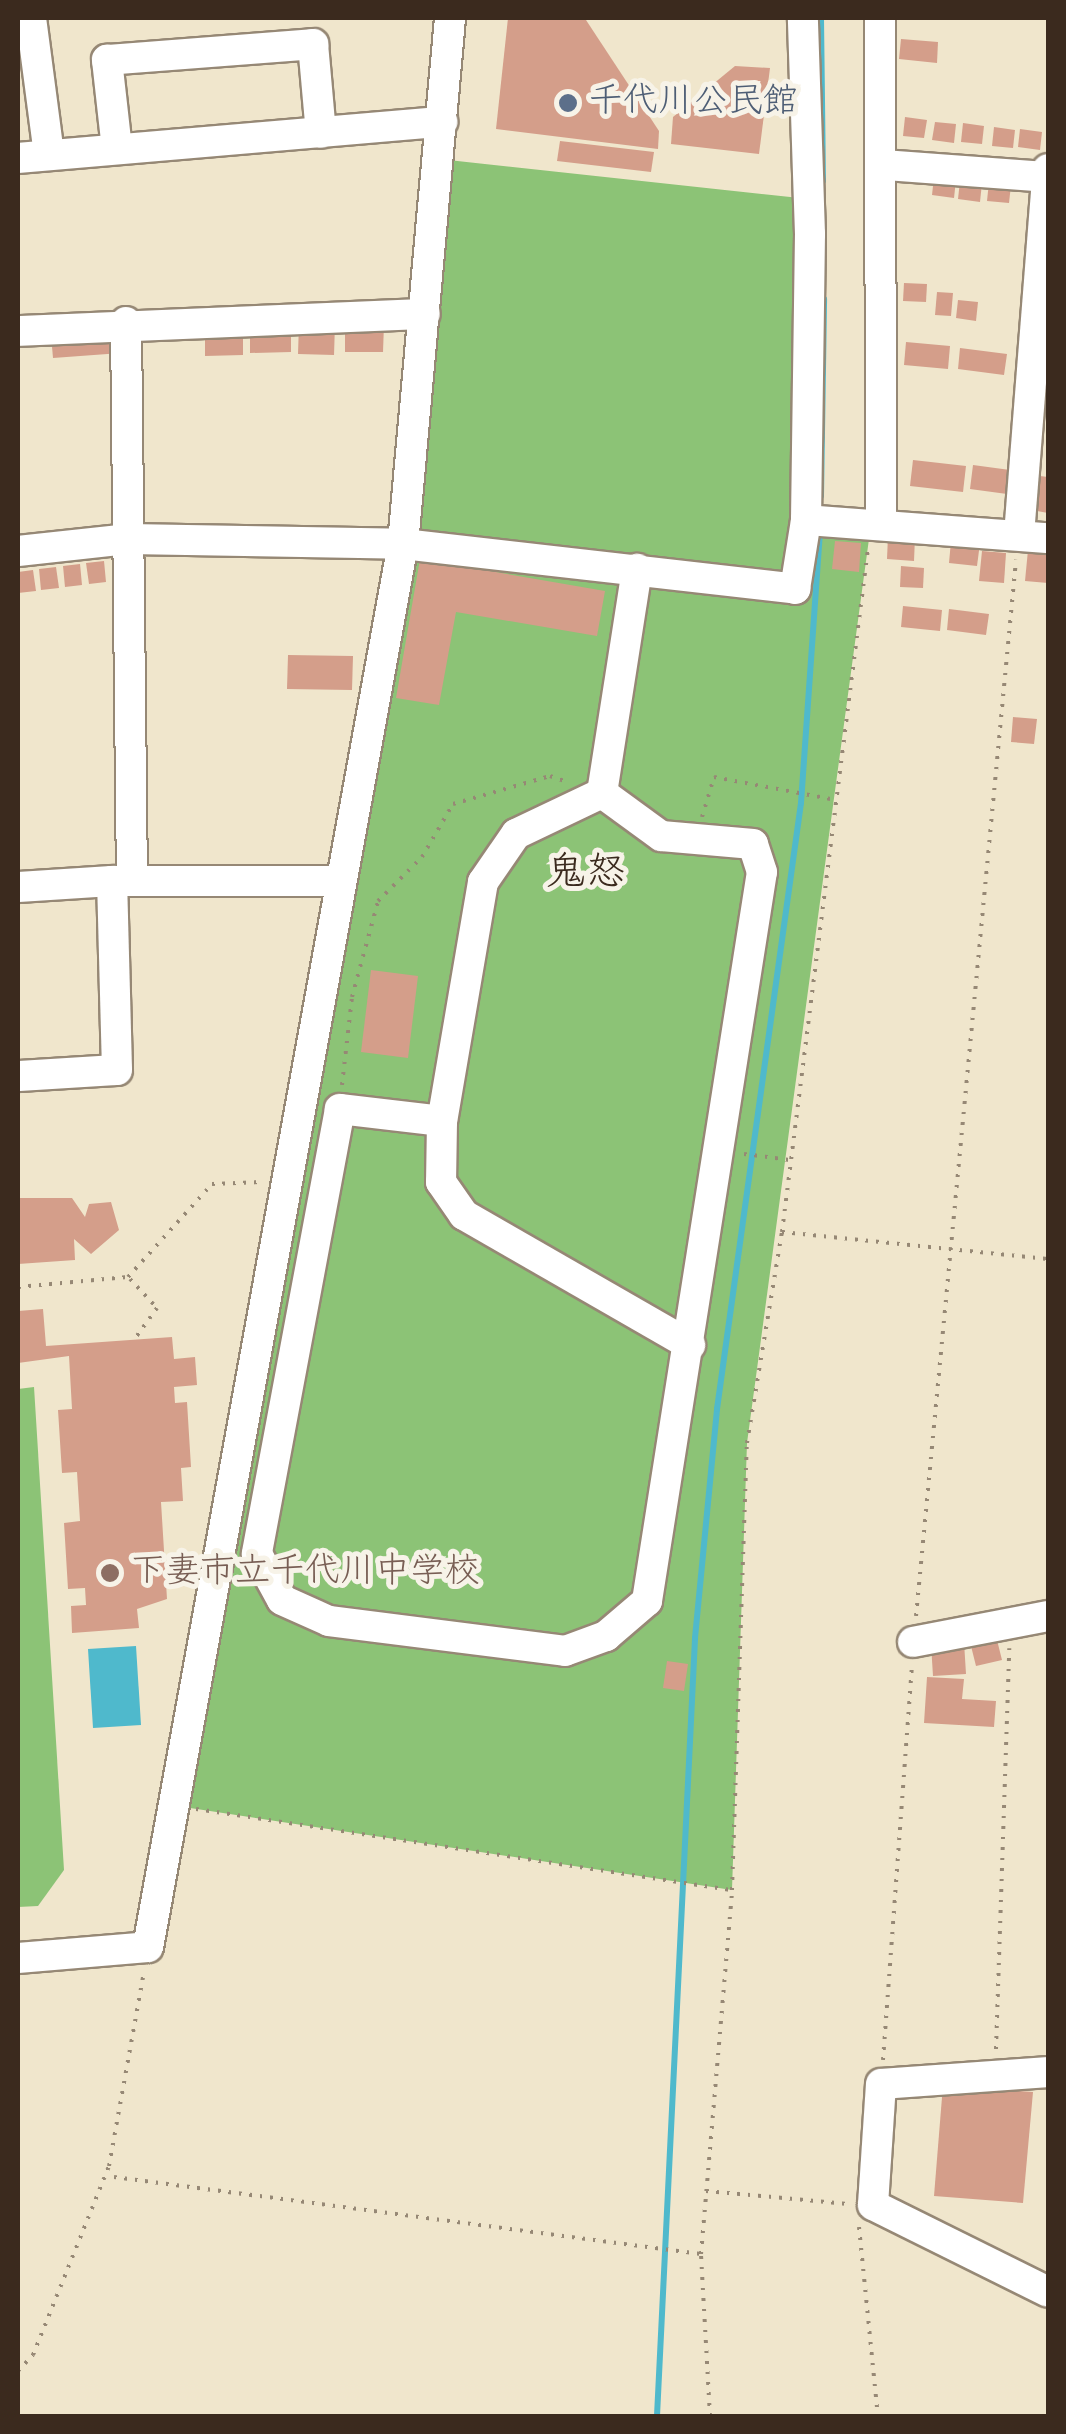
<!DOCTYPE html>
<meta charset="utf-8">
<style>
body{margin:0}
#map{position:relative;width:1066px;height:2434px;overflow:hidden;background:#f0e6cc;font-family:"Indie Flower","Klee One",sans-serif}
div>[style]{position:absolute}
.green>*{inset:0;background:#8cc376}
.water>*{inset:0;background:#4fb9cc}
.stream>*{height:6px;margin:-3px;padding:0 3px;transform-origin:3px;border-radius:3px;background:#4fb9cc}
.building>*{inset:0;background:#d49e8a}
.path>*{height:4px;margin-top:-2px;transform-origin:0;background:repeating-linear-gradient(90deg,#968875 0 2.5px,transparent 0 10.5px)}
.roads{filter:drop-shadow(2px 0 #968875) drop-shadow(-2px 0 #968875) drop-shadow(0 2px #968875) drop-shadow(0 -2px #968875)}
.minor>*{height:30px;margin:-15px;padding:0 15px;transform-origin:15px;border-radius:15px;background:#fff}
.dots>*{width:28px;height:28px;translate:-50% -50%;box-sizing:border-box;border:5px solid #f7f3e8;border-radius:50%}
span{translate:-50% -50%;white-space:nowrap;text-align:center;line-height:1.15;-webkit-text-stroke:10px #f7f3e8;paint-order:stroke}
.service-label{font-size:35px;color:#4e5e75}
.left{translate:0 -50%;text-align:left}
.education-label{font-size:35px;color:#785e54}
.quarter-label{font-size:40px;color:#3b2a1e}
.frame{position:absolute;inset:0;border:20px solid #3b2a1e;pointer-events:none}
</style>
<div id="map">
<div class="green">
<i style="clip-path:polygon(439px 159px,809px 199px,806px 519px,871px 524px,747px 1443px,732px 1890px,177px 1806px,403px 544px)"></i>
<i style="clip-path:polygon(34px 1387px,64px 1870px,38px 1906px,18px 1907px,18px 1389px)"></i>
</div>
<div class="water">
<i style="clip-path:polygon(136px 1646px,141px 1725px,93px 1728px,88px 1649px)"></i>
</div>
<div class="stream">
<i style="left:821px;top:18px;width:163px;rotate:89.3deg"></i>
<i style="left:821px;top:496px;width:197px;rotate:-89.1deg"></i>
<i style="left:657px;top:2416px;width:779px;rotate:-87.2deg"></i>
<i style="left:695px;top:1638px;width:230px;rotate:-84.5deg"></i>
<i style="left:717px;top:1409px;width:612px;rotate:-82.11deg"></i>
<i style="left:801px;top:803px;width:275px;rotate:-86deg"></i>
</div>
<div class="building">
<i style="clip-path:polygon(508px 18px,586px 20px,659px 131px,658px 149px,496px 129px)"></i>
<i style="clip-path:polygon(901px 39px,938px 42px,937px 63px,899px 59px)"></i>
<i style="clip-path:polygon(735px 66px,770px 68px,759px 154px,671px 144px,673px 117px)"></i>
<i style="clip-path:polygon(905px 117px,927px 120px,924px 138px,903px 136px)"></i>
<i style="clip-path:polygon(935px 122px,956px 124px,954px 143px,932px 140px)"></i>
<i style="clip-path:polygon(963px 123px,984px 126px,982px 144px,961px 142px)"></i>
<i style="clip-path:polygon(994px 127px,1015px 130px,1013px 148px,992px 146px)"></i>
<i style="clip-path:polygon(1020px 129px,1042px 132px,1040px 150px,1018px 147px)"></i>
<i style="clip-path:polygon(560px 141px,654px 152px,651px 172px,557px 161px)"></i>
<i style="clip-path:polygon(934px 177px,956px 180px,954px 198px,932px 195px)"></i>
<i style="clip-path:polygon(960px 181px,982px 183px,980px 202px,958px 199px)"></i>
<i style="clip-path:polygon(989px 182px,1011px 185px,1009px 203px,987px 201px)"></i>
<i style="clip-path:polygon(904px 283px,927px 284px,926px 302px,903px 301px)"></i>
<i style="clip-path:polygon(937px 292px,953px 293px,951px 316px,935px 315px)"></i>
<i style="clip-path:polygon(958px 300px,978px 302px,976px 321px,956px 318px)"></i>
<i style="clip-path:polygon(299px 323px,335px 324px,334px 355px,298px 354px)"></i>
<i style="clip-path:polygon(345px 323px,384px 324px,383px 352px,345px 352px)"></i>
<i style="clip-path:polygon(291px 324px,291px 352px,250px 353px,250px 325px)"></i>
<i style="clip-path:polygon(205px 328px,243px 328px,243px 355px,205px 356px)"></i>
<i style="clip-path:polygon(120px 330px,121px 353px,53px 358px,51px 335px)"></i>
<i style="clip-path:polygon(906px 342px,950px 346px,948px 369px,904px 365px)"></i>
<i style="clip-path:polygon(960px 348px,1007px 354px,1004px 375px,958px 369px)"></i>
<i style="clip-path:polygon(913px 460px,966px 466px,963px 492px,910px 486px)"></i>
<i style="clip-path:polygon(973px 465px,1010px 470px,1007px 494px,970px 489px)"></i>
<i style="clip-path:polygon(1040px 476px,1048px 477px,1048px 513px,1037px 511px)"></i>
<i style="clip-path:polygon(888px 536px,915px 537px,914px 561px,887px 559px)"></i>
<i style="clip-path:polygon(835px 541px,861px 543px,859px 572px,832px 569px)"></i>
<i style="clip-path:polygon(951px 541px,980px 543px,977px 566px,949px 563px)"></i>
<i style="clip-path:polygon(1028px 550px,1048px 552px,1048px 583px,1025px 581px)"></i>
<i style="clip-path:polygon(982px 551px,1006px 553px,1004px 583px,979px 581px)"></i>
<i style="clip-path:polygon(420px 559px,605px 591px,597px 636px,456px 612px,439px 705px,396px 698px)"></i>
<i style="clip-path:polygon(104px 561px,106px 582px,89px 584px,86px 563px)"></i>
<i style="clip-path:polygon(80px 564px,82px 585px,65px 587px,63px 566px)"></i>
<i style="clip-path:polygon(901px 566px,924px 568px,923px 588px,900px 587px)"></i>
<i style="clip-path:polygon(56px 567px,59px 588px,41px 590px,39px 569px)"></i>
<i style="clip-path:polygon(33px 570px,36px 591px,18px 593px,18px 572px)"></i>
<i style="clip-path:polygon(903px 606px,942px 610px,940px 631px,901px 627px)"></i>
<i style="clip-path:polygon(949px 609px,989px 614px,986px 635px,947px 630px)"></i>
<i style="clip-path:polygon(288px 655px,353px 656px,352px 690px,287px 689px)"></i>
<i style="clip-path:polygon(1013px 717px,1037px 719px,1034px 744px,1011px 742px)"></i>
<i style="clip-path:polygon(371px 970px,418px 976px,408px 1058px,361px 1052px)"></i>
<i style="clip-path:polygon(18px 1198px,72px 1198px,85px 1217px,89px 1204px,111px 1202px,119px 1230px,91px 1254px,74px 1239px,75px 1260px,18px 1264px)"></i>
<i style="clip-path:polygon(43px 1309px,46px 1346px,172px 1337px,174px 1359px,195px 1357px,197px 1385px,174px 1387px,175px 1403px,187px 1402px,191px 1467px,181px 1468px,183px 1501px,161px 1502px,167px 1599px,137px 1609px,139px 1628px,72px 1633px,71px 1606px,86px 1605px,85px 1588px,68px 1589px,64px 1523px,80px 1521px,77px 1472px,62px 1473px,58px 1410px,72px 1409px,69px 1356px,18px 1363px,18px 1311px)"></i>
<i style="clip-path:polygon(996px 1636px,1002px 1660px,976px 1666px,970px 1642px)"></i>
<i style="clip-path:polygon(964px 1642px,966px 1674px,933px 1676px,931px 1644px)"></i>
<i style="clip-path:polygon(667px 1661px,688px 1664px,684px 1691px,663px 1688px)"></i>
<i style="clip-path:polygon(927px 1677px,964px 1679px,962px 1699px,996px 1701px,994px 1727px,924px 1723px)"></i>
<i style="clip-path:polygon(943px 2085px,1033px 2092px,1023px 2203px,934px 2196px)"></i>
</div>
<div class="path">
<i style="left:702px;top:817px;width:42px;rotate:-73.3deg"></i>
<i style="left:714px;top:777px;width:124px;rotate:10.7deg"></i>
<i style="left:342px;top:1085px;width:89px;rotate:-83.5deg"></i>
<i style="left:352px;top:997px;width:99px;rotate:-74.8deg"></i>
<i style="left:378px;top:901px;width:62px;rotate:-45deg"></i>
<i style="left:422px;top:857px;width:61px;rotate:-59.7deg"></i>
<i style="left:453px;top:804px;width:101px;rotate:-16.1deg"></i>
<i style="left:550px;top:776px;width:18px;rotate:19deg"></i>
<i style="left:744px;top:1154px;width:46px;rotate:7.4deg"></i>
<i style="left:782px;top:1232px;width:689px;rotate:-82.83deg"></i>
<i style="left:130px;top:1279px;width:40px;rotate:47deg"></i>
<i style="left:157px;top:1308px;width:39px;rotate:126deg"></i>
<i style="left:18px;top:1287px;width:110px;rotate:-5.2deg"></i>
<i style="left:128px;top:1277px;width:125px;rotate:-47.9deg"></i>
<i style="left:212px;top:1184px;width:49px;rotate:-2.3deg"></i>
<i style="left:916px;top:1616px;width:1061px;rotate:-84.59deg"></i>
<i style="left:196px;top:1809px;width:541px;rotate:8.61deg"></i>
<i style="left:996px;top:2049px;width:401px;rotate:-88.1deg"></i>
<i style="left:883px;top:2060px;width:396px;rotate:-85.8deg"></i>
<i style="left:114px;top:2177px;width:592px;rotate:7.47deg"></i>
<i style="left:706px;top:2191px;width:145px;rotate:5.2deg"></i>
<i style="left:859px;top:2227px;width:190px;rotate:84.3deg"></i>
<i style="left:18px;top:2371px;width:22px;rotate:-47deg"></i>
<i style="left:33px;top:2355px;width:204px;rotate:-68.1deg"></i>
<i style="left:109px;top:2166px;width:198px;rotate:-79.8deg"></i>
<i style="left:710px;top:2416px;width:162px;rotate:-93.2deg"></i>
<i style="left:701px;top:2254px;width:365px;rotate:-85.1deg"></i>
<i style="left:732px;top:1890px;width:447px;rotate:-88.1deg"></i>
<i style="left:747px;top:1443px;width:214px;rotate:-80.6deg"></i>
<i style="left:782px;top:1232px;width:267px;rotate:5.8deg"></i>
</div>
<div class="roads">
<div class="minor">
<i style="left:31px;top:18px;width:138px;rotate:82.5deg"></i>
<i style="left:880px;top:18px;width:506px;rotate:89.89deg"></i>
<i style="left:117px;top:149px;width:90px;rotate:-96.4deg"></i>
<i style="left:107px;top:60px;width:207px;rotate:-4.4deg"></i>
<i style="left:313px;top:44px;width:89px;rotate:84.9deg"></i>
<i style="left:18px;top:158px;width:426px;rotate:-4.9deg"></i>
<i style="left:884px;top:165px;width:164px;rotate:4.2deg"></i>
<i style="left:126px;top:322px;width:559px;rotate:89.39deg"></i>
<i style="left:18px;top:331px;width:407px;rotate:-2.4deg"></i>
<i style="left:806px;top:520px;width:243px;rotate:4.3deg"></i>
<i style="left:1019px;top:535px;width:367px;rotate:-85.5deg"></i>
<i style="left:18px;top:551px;width:112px;rotate:-6.2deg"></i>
<i style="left:129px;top:539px;width:274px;rotate:1deg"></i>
<i style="left:403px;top:544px;width:395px;rotate:6.5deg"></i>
<i style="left:795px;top:589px;width:70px;rotate:-80.9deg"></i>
<i style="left:806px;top:520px;width:286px;rotate:-89.2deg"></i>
<i style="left:810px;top:234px;width:216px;rotate:-91.9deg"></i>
<i style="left:602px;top:793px;width:95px;rotate:154.5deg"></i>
<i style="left:516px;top:834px;width:58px;rotate:124.5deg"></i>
<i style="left:483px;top:882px;width:242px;rotate:99.7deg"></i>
<i style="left:442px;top:1121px;width:61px;rotate:90.9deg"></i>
<i style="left:441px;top:1182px;width:40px;rotate:55.1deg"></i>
<i style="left:464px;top:1215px;width:261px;rotate:29.9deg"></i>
<i style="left:602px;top:793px;width:227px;rotate:-81.1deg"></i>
<i style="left:18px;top:887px;width:94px;rotate:-3.7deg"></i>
<i style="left:18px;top:1076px;width:99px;rotate:-3.5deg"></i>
<i style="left:117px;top:1070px;width:189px;rotate:-91.5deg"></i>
<i style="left:112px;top:881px;width:225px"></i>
<i style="left:442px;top:1121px;width:103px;rotate:-173.3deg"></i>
<i style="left:340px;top:1109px;width:453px;rotate:100.6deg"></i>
<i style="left:257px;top:1554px;width:52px;rotate:61.5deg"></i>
<i style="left:282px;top:1600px;width:51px;rotate:24.1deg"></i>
<i style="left:329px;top:1621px;width:238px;rotate:7.2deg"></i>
<i style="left:565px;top:1651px;width:44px;rotate:-20.1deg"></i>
<i style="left:606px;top:1636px;width:54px;rotate:-40.5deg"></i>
<i style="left:647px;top:1601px;width:738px;rotate:-81.04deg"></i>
<i style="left:762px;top:872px;width:29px;rotate:-108deg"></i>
<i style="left:753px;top:844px;width:92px;rotate:-175deg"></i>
<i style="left:661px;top:836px;width:73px;rotate:-143.9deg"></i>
<i style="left:913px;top:1642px;width:137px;rotate:-10.9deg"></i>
<i style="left:18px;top:1958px;width:130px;rotate:-4.8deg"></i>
<i style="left:148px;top:1947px;width:1426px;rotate:-79.7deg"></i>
<i style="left:403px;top:544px;width:528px;rotate:-84.89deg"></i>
<i style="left:1048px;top:2072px;width:167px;rotate:175.9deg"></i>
<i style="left:881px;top:2084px;width:121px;rotate:93.8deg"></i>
<i style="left:873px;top:2205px;width:195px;rotate:26.4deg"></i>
</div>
</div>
<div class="dots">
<i style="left:568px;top:103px;background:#5c6f8a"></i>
<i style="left:110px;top:1573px;background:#8d6e63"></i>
</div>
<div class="service-label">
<span class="left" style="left:588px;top:103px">千代川公民館</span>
</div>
<div class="education-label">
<span class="left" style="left:130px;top:1573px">下妻市立千代川中学校</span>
</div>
<div class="quarter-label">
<span style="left:586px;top:875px">鬼怒</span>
</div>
<div class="frame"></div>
</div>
